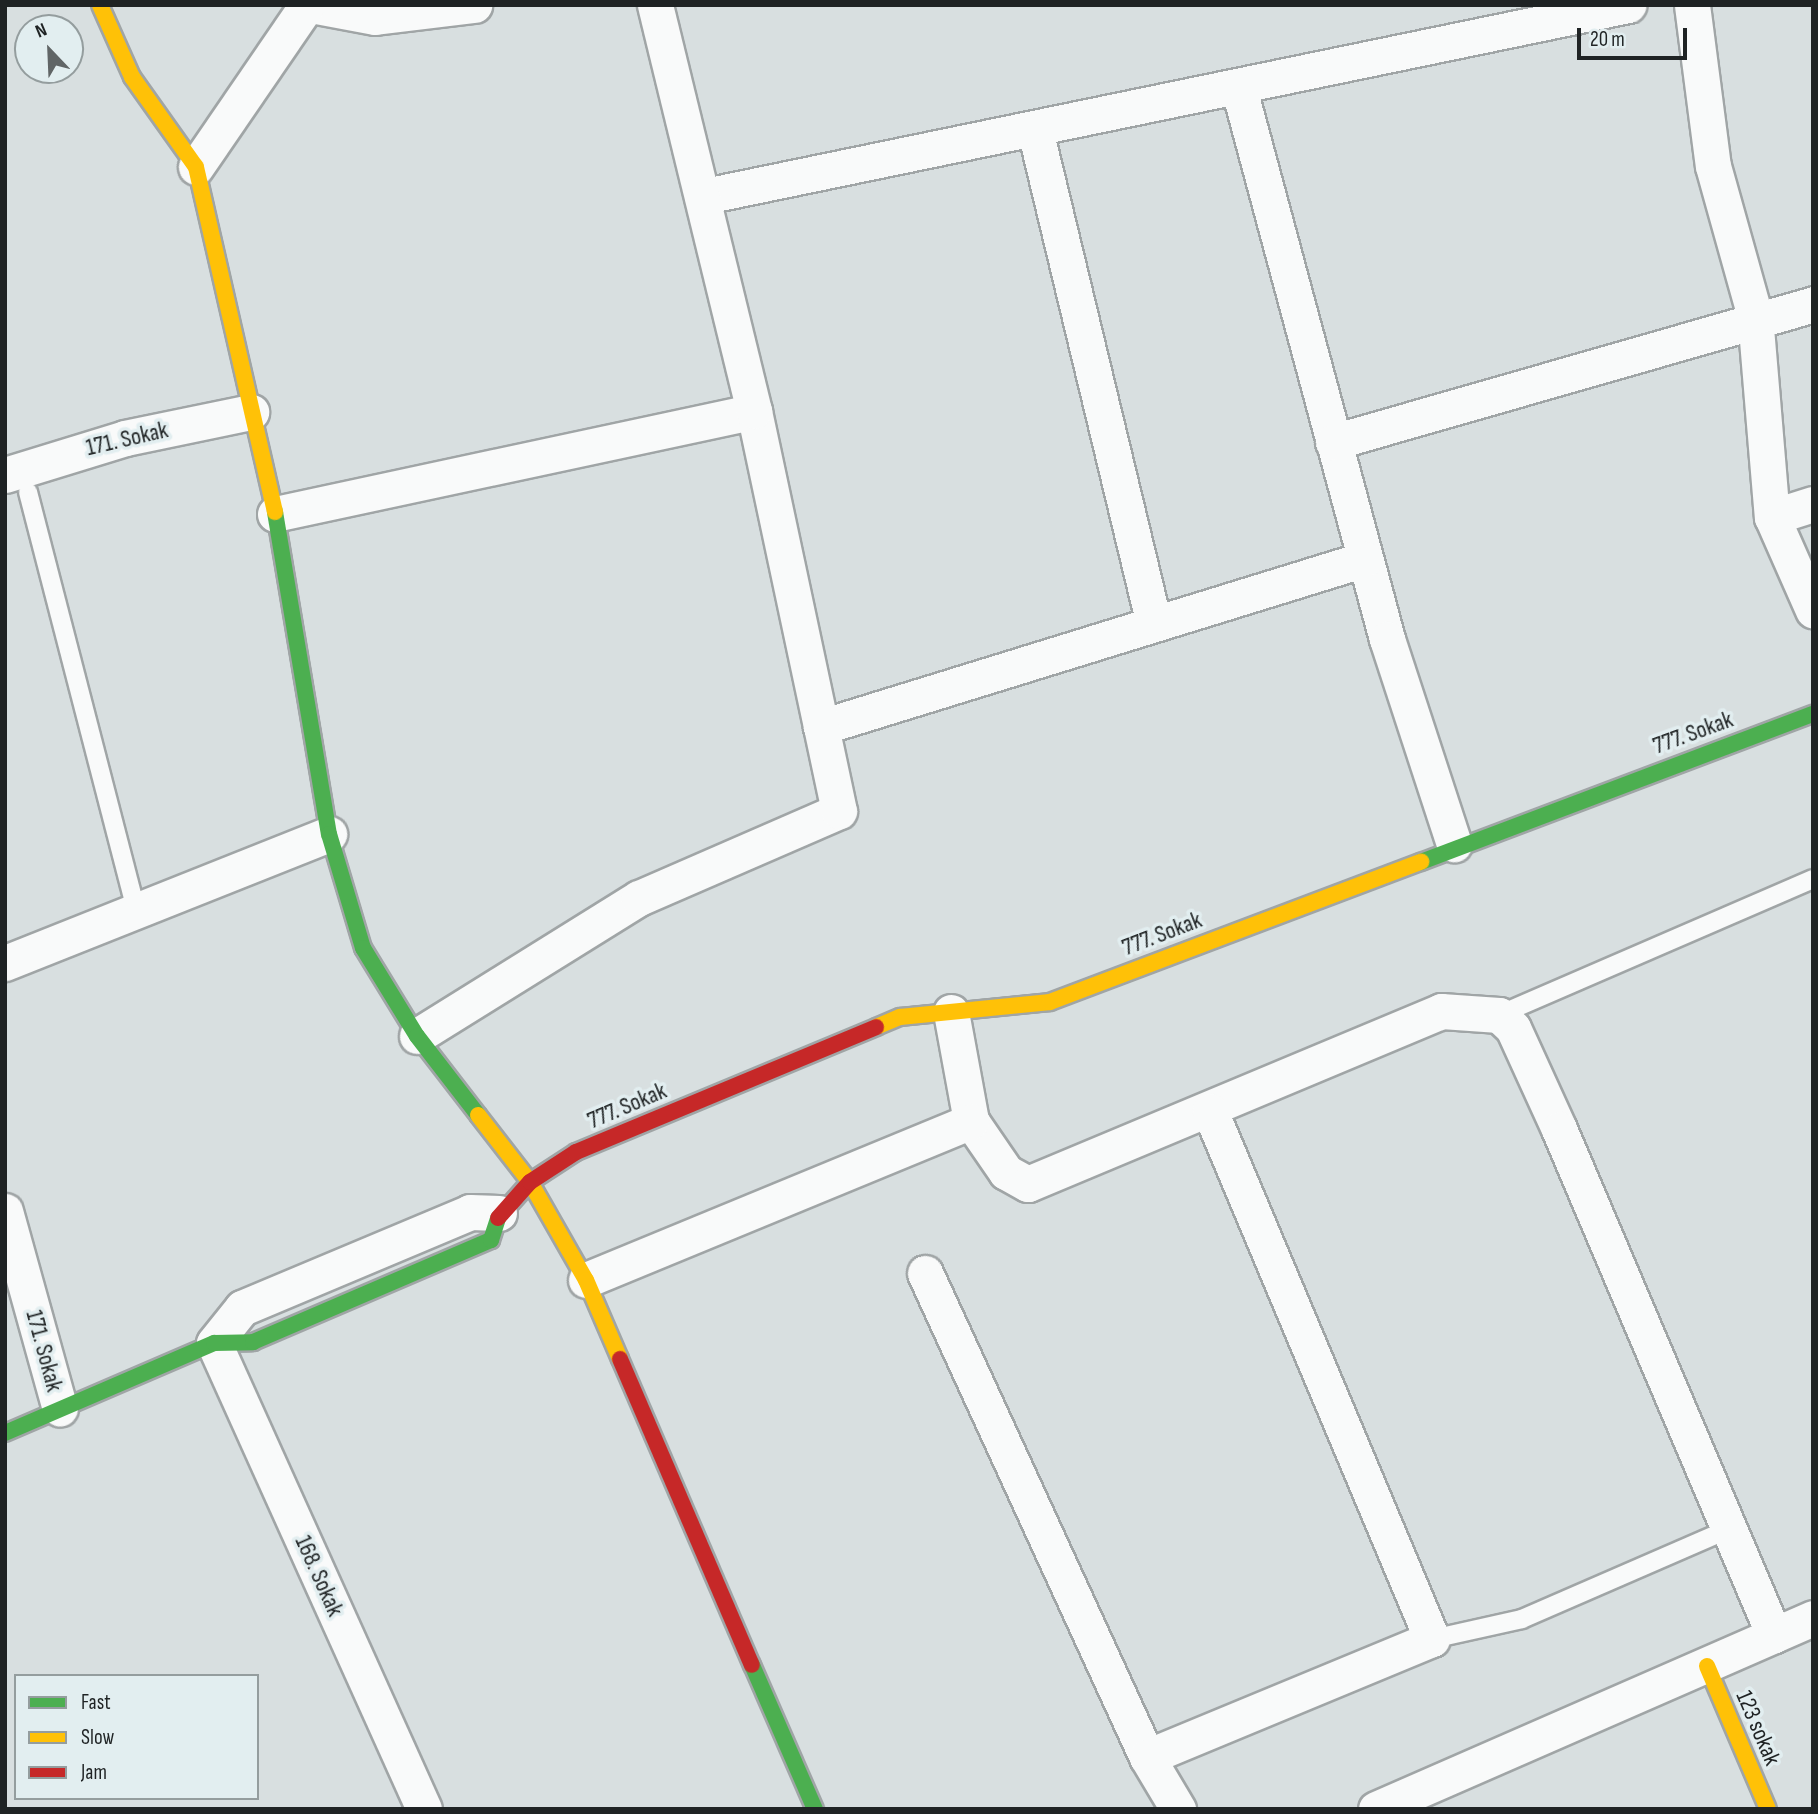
<!DOCTYPE html>
<style>
body{margin:0}
#map{position:relative;width:1818px;height:1814px;overflow:hidden;background:#d8dfe0;font-family:"Sofia Sans Condensed",sans-serif}
div>[style]{position:absolute}
.roads{filter:drop-shadow(2px 0 #a0a5a6) drop-shadow(-2px 0 #a0a5a6) drop-shadow(0 2px #a0a5a6) drop-shadow(0 -2px #a0a5a6)}
.lane>*{height:18px;margin:-9px;padding:0 9px;transform-origin:9px;border-radius:9px;background:#f9fafa}
.street>*{height:35px;margin:-17.5px;padding:0 17.5px;transform-origin:17.5px;border-radius:17.5px;background:#f9fafa}
.fast>*{height:16px;margin:-8px;padding:0 8px;transform-origin:8px;border-radius:8px;background:#4caf50}
.slow>*{height:16px;margin:-8px;padding:0 8px;transform-origin:8px;border-radius:8px;background:#ffc107}
.jam>*{height:16px;margin:-8px;padding:0 8px;transform-origin:8px;border-radius:8px;background:#c62828}
span{translate:-50% -50%;white-space:nowrap;text-align:center;line-height:1.15;-webkit-text-stroke:7px #e2eef0;paint-order:stroke}
.street-label{font-size:24px;color:#1f2324}
.frame{position:absolute;inset:0;border:7px solid #1f2324;pointer-events:none}
.legend{position:absolute;left:14px;top:1674px;width:245px;height:126px;box-sizing:border-box;background:#e2eef0;border:2px solid #949d9e;margin:0;padding:9px 12px;list-style:none;font-size:21px;color:#1f2324}
.legend li{display:flex;align-items:center;gap:14px;height:35px}
.legend b{width:35px;border:2px solid #949d9e}
.north{position:absolute;left:14px;top:14px;width:70px;height:70px;box-sizing:border-box;background:#e2eef0;border:2px solid #949d9e;border-radius:50%;rotate:337deg;font-size:19px;font-weight:700;line-height:28px;text-align:center;color:#1f2324}
.north::after{content:'';display:block;margin:auto;width:24px;height:32px;background:#606566;clip-path:polygon(50% 0,100% 100%,50% 72%,0 100%)}
.scale{position:absolute;left:1577px;top:28px;width:110px;height:32px;box-sizing:border-box;border:4px solid #1f2324;border-top:0;padding-left:9px;font-size:21px;line-height:24px;white-space:nowrap;color:#1f2324;-webkit-text-stroke:5px #e2eef0;paint-order:stroke}
</style>
<div id="map">
<div class="roads">
<div class="lane">
<i style="left:28px;top:492px;width:433px;rotate:75.5deg"></i>
<i style="left:1499px;top:1015px;width:342px;rotate:-23.4deg"></i>
<i style="left:1432px;top:1639px;width:92px;rotate:-12.5deg"></i>
<i style="left:1522px;top:1619px;width:226px;rotate:-23.5deg"></i>
</div>
<div class="street">
<i style="left:311px;top:5px;width:65px;rotate:10.6deg"></i>
<i style="left:375px;top:17px;width:100px;rotate:-6.9deg"></i>
<i style="left:1692px;top:5px;width:162px;rotate:82.6deg"></i>
<i style="left:1713px;top:166px;width:156px;rotate:74.4deg"></i>
<i style="left:1755px;top:316px;width:202px;rotate:85.2deg"></i>
<i style="left:1772px;top:517px;width:102px;rotate:66.2deg"></i>
<i style="left:1239px;top:89px;width:570px;rotate:74.94deg"></i>
<i style="left:1387px;top:639px;width:216px;rotate:71.9deg"></i>
<i style="left:1035px;top:130px;width:508px;rotate:76.46deg"></i>
<i style="left:196px;top:167px;width:196px;rotate:-55.6deg"></i>
<i style="left:705px;top:196px;width:943px;rotate:-11.69deg"></i>
<i style="left:1333px;top:442px;width:499px;rotate:-16deg"></i>
<i style="left:5px;top:475px;width:126px;rotate:-17.1deg"></i>
<i style="left:125px;top:438px;width:129px;rotate:-11.7deg"></i>
<i style="left:275px;top:514px;width:490px;rotate:-12.1deg"></i>
<i style="left:1772px;top:517px;width:43px;rotate:-17.6deg"></i>
<i style="left:821px;top:727px;width:569px;rotate:-17.16deg"></i>
<i style="left:5px;top:963px;width:349px;rotate:-21.7deg"></i>
<i style="left:951px;top:1012px;width:111px;rotate:79.6deg"></i>
<i style="left:971px;top:1121px;width:62px;rotate:55.5deg"></i>
<i style="left:1006px;top:1172px;width:25px;rotate:29deg"></i>
<i style="left:1028px;top:1184px;width:448px;rotate:-22.7deg"></i>
<i style="left:1441px;top:1011px;width:58px;rotate:3.9deg"></i>
<i style="left:1499px;top:1015px;width:19px;rotate:43deg"></i>
<i style="left:1513px;top:1028px;width:111px;rotate:65.5deg"></i>
<i style="left:1559px;top:1129px;width:550px;rotate:66.98deg"></i>
<i style="left:417px;top:1036px;width:261px;rotate:-31.9deg"></i>
<i style="left:639px;top:898px;width:218px;rotate:-23.5deg"></i>
<i style="left:839px;top:811px;width:409px;rotate:-102deg"></i>
<i style="left:754px;top:411px;width:418px;rotate:-103.7deg"></i>
<i style="left:5px;top:1211px;width:205px;rotate:74.5deg"></i>
<i style="left:925px;top:1273px;width:532px;rotate:65.36deg"></i>
<i style="left:1147px;top:1757px;width:61px;rotate:59.2deg"></i>
<i style="left:586px;top:1280px;width:417px;rotate:-22.4deg"></i>
<i style="left:1147px;top:1757px;width:308px;rotate:-22.5deg"></i>
<i style="left:1432px;top:1639px;width:573px;rotate:-112.8deg"></i>
<i style="left:424px;top:1809px;width:511px;rotate:-114.26deg"></i>
<i style="left:214px;top:1343px;width:45px;rotate:-51.3deg"></i>
<i style="left:242px;top:1308px;width:247px;rotate:-22.8deg"></i>
<i style="left:470px;top:1212px;width:29px;rotate:2deg"></i>
<i style="left:1376px;top:1809px;width:477px;rotate:-23.6deg"></i>
</div>
<div class="fast">
<i style="left:275px;top:512px;width:326px;rotate:80.5deg"></i>
<i style="left:329px;top:834px;width:119px;rotate:73.4deg"></i>
<i style="left:363px;top:948px;width:103px;rotate:58.5deg"></i>
<i style="left:417px;top:1036px;width:100px;rotate:52.3deg"></i>
<i style="left:1421px;top:862px;width:419px;rotate:-20.7deg"></i>
<i style="left:5px;top:1433px;width:228px;rotate:-23.3deg"></i>
<i style="left:214px;top:1343px;width:39px;rotate:-1deg"></i>
<i style="left:253px;top:1342px;width:259px;rotate:-23.2deg"></i>
<i style="left:491px;top:1240px;width:23px;rotate:-72deg"></i>
<i style="left:752px;top:1665px;width:157px;rotate:66.4deg"></i>
</div>
<div class="slow">
<i style="left:100px;top:5px;width:79px;rotate:66deg"></i>
<i style="left:132px;top:77px;width:110px;rotate:54.6deg"></i>
<i style="left:196px;top:167px;width:354px;rotate:77.1deg"></i>
<i style="left:876px;top:1027px;width:26px;rotate:-23deg"></i>
<i style="left:900px;top:1017px;width:151px;rotate:-5.7deg"></i>
<i style="left:1050px;top:1002px;width:397px;rotate:-20.7deg"></i>
<i style="left:478px;top:1115px;width:85px;rotate:52.2deg"></i>
<i style="left:530px;top:1182px;width:113px;rotate:60.3deg"></i>
<i style="left:586px;top:1280px;width:86px;rotate:66.7deg"></i>
<i style="left:1707px;top:1666px;width:155px;rotate:66.9deg"></i>
</div>
<div class="jam">
<i style="left:498px;top:1218px;width:48px;rotate:-48.4deg"></i>
<i style="left:530px;top:1182px;width:55px;rotate:-33.1deg"></i>
<i style="left:576px;top:1152px;width:325px;rotate:-22.6deg"></i>
<i style="left:620px;top:1359px;width:333px;rotate:66.7deg"></i>
</div>
</div>
<div class="street-label">
<span style="left:127px;top:439px;rotate:-13deg">171. Sokak</span>
<span style="left:1693px;top:733px;rotate:-20deg">777. Sokak</span>
<span style="left:1162px;top:934px;rotate:-21deg">777. Sokak</span>
<span style="left:627px;top:1106px;rotate:-23deg">777. Sokak</span>
<span style="left:44px;top:1351px;rotate:75deg">171. Sokak</span>
<span style="left:319px;top:1576px;rotate:66deg">168. Sokak</span>
<span style="left:1758px;top:1728px;rotate:67deg">123 sokak</span>
</div>
<div class="frame"></div>
<ul class="legend">
<li><b style="height:9px;background:#4caf50"></b>Fast</li>
<li><b style="height:9px;background:#ffc107"></b>Slow</li>
<li><b style="height:9px;background:#c62828"></b>Jam</li>
</ul>
<div class="north">N</div>
<div class="scale">20 m</div>
</div>
